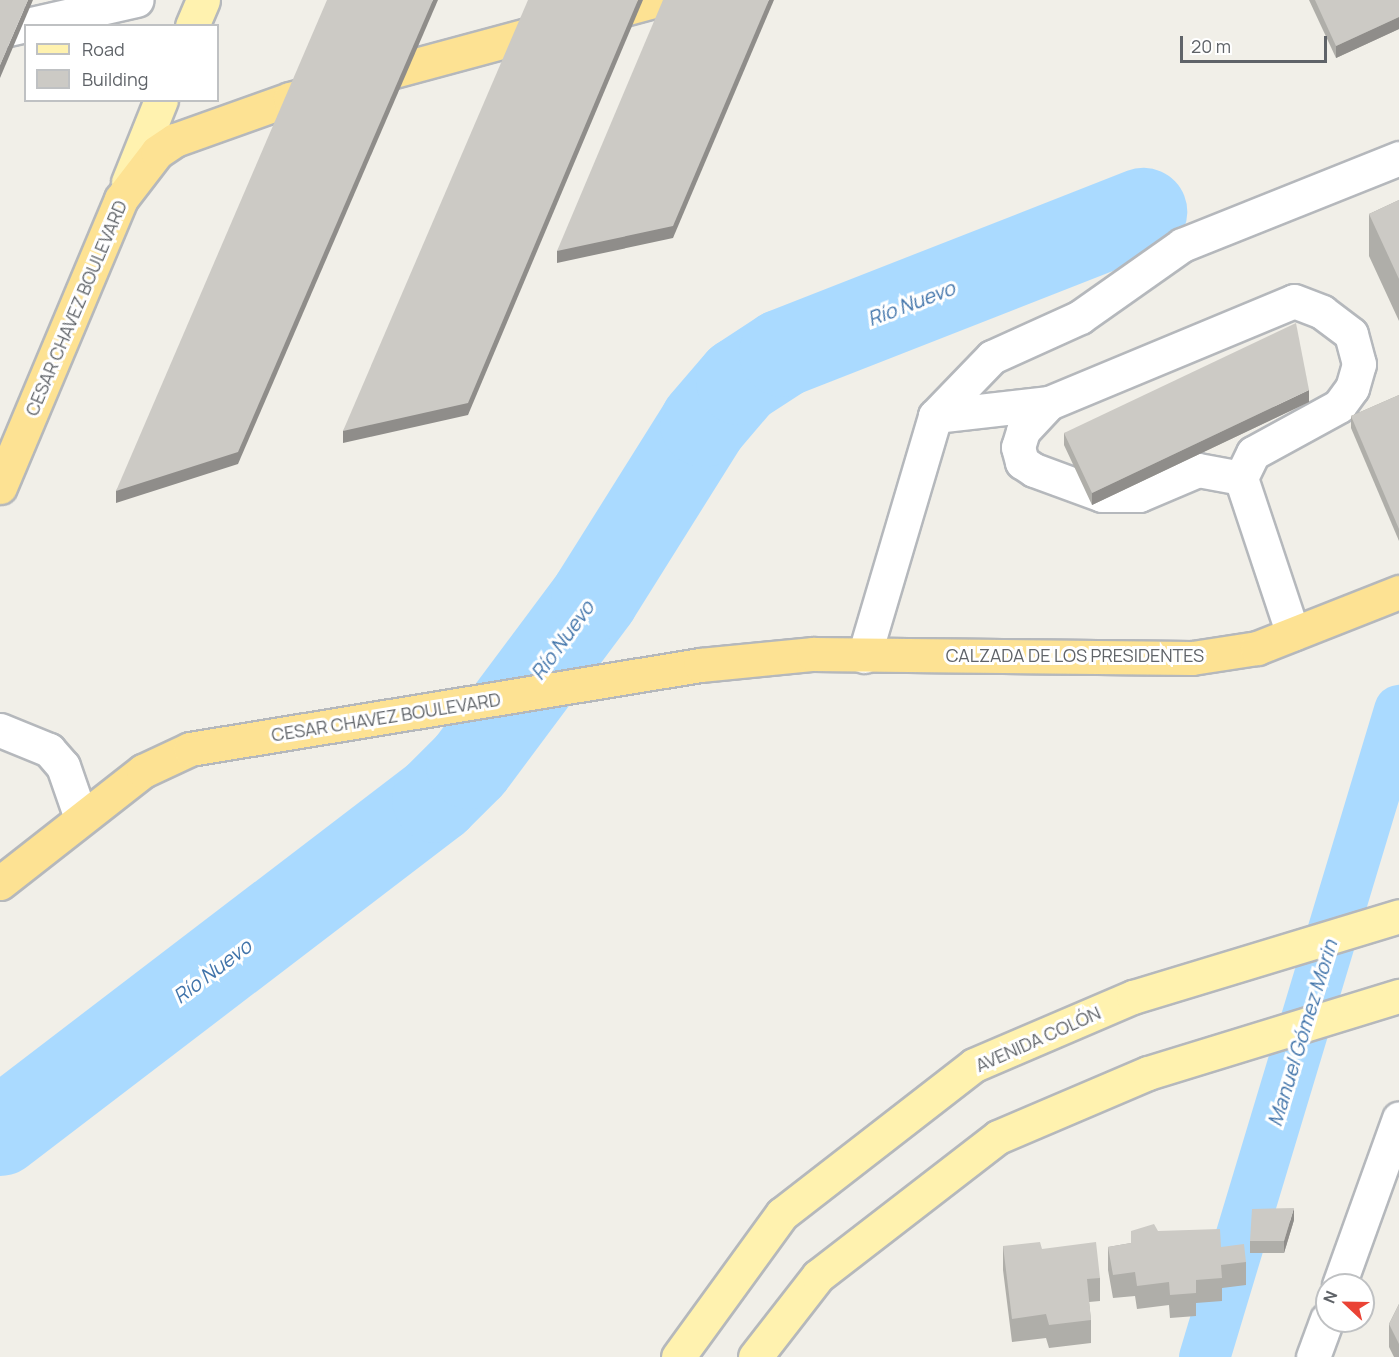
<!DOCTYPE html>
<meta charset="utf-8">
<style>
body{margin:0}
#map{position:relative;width:1399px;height:1357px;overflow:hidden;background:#f1efe8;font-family:Manrope,sans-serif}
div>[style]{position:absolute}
.canal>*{height:51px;margin:-25.5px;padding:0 25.5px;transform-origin:25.5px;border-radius:25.5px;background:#aadaff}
.river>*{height:88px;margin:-44px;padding:0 44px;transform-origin:44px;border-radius:44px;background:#aadaff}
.roads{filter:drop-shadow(2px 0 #b5b8bc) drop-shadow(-2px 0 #b5b8bc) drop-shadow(0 2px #b5b8bc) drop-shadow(0 -2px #b5b8bc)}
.minor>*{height:33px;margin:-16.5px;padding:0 16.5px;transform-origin:16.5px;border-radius:16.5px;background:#fff}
.major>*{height:33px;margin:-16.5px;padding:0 16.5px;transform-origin:16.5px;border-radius:16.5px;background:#fff2af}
.highway>*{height:33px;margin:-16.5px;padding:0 16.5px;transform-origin:16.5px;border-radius:16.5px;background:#fde293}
.wall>*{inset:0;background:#afaea9}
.shaded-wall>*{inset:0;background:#8f8d8a}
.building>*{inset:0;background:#cccac5}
span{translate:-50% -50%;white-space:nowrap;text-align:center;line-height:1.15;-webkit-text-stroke:6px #fff;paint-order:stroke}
.street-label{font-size:18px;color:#5f6368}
.water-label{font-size:20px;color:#4174aa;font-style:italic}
.legend{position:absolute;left:24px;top:24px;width:195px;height:78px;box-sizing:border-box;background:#fff;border:2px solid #bfc1c3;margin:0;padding:8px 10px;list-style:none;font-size:18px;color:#5f6368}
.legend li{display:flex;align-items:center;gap:12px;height:30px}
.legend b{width:30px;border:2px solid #bfc1c3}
.north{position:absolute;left:1315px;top:1273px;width:60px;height:60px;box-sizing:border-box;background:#fff;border:2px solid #bfc1c3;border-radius:50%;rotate:292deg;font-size:16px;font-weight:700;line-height:24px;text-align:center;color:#5f6368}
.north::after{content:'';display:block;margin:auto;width:21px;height:27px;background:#ea4335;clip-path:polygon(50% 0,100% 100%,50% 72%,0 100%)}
.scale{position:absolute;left:1180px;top:36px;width:147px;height:27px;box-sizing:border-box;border:3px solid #5f6368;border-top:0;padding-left:8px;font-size:18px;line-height:21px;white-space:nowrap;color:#5f6368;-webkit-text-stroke:4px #fff;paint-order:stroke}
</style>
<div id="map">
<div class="canal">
<i style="left:1204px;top:1357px;width:676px;rotate:-73.23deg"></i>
</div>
<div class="river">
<i style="left:0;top:1132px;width:549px;rotate:-37.37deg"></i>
<i style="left:436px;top:799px;width:48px;rotate:-45deg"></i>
<i style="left:470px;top:765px;width:209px;rotate:-53.3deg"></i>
<i style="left:595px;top:597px;width:205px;rotate:-57.9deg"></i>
<i style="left:704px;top:423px;width:55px;rotate:-49.4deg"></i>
<i style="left:740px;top:381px;width:51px;rotate:-33.1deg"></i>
<i style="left:783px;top:353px;width:387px;rotate:-21.4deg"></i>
</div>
<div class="roads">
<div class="minor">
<i style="left:0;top:31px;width:140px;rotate:-12.8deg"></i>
<i style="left:1049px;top:403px;width:38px;rotate:133deg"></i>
<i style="left:1023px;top:431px;width:17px;rotate:107deg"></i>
<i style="left:1018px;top:447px;width:16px;rotate:75deg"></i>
<i style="left:1022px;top:462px;width:14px;rotate:34deg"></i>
<i style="left:1034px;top:470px;width:72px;rotate:20.2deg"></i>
<i style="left:1102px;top:495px;width:37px"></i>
<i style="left:1139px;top:495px;width:64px;rotate:-23deg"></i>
<i style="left:1198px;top:470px;width:44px;rotate:10.5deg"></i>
<i style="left:935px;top:416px;width:115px;rotate:-6.5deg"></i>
<i style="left:1049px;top:403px;width:265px;rotate:-22.6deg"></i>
<i style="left:1294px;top:301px;width:30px;rotate:21deg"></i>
<i style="left:1322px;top:312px;width:36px;rotate:37deg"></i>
<i style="left:1351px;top:334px;width:31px;rotate:75deg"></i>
<i style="left:1359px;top:364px;width:25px;rotate:106deg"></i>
<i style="left:1352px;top:388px;width:22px;rotate:126deg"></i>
<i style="left:1339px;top:406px;width:98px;rotate:151.3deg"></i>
<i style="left:1253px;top:453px;width:28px;rotate:116deg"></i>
<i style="left:1241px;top:478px;width:164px;rotate:71.6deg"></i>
<i style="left:864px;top:656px;width:250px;rotate:-73.5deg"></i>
<i style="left:935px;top:416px;width:82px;rotate:-46deg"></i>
<i style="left:992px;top:357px;width:97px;rotate:-24.4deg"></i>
<i style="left:1080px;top:317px;width:125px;rotate:-35.2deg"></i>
<i style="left:1182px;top:245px;width:234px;rotate:-21.8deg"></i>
<i style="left:0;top:730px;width:53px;rotate:22.2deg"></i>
<i style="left:49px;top:750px;width:21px;rotate:49deg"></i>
<i style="left:63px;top:766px;width:52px;rotate:70.9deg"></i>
<i style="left:1339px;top:1285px;width:177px;rotate:-70.2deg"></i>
<i style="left:1313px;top:1357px;width:40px;rotate:-69.8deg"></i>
</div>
<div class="major">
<i style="left:192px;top:26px;width:28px;rotate:-67deg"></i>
<i style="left:128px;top:182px;width:88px;rotate:-68.1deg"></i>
<i style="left:678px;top:1357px;width:177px;rotate:-54deg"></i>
<i style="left:782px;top:1214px;width:243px;rotate:-37.8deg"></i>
<i style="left:974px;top:1065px;width:173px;rotate:-23.2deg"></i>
<i style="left:1133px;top:997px;width:278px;rotate:-16.9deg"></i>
<i style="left:755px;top:1357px;width:103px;rotate:-52.1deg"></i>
<i style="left:818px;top:1276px;width:227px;rotate:-37.7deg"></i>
<i style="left:998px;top:1137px;width:163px;rotate:-23.1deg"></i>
<i style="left:1148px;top:1073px;width:263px;rotate:-17.1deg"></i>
</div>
<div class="highway">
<i style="left:0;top:487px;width:312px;rotate:-67.2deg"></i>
<i style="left:121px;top:199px;width:59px;rotate:-52.5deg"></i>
<i style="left:157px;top:152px;width:22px;rotate:-34deg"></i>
<i style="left:175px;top:140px;width:122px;rotate:-19.6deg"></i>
<i style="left:290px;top:99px;width:379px;rotate:-15.1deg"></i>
<i style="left:0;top:883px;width:182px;rotate:-38.1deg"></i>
<i style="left:143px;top:771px;width:52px;rotate:-25.1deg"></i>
<i style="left:190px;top:749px;width:517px;rotate:-9.35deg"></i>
<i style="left:700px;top:665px;width:114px;rotate:-5.6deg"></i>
<i style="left:813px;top:654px;width:379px;rotate:0.6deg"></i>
<i style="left:1192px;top:658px;width:66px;rotate:-8.7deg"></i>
<i style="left:1257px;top:648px;width:153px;rotate:-21.5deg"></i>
</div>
</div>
<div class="wall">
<i style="clip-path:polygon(1309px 0,1399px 0,1399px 29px,1336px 58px)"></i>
<i style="clip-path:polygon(1399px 200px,1399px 321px,1369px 256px,1369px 214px)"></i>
<i style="clip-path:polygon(1399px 395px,1399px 541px,1351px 428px,1351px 416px)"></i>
<i style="clip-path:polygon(1309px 402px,1092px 505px,1064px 445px,1064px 433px)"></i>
<i style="clip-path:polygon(1294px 1220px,1284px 1253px,1250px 1253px,1250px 1241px)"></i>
<i style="clip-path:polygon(1158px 1231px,1221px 1247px,1246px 1262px,1246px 1285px,1222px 1288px,1222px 1301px,1196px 1303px,1196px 1316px,1170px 1318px,1169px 1305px,1137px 1309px,1135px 1296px,1113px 1298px,1108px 1270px,1108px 1247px,1131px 1243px)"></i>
<i style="clip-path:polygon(1003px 1246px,1042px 1249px,1100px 1278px,1100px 1301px,1089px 1302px,1091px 1320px,1091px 1343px,1049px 1348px,1046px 1338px,1012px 1342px,1003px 1270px)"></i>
<i style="clip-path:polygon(1399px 1304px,1399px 1357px,1394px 1357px,1389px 1347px,1389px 1324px)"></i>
</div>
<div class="shaded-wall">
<i style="clip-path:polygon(28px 0,33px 0,0 78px,0 65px)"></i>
<i style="clip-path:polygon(433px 0,438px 0,238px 464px,116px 503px,116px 491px)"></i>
<i style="clip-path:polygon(638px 0,643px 0,468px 415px,343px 443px,343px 431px)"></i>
<i style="clip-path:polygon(769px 0,774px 0,673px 238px,557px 263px,557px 251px)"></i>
<i style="clip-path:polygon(1399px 17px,1399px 29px,1336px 58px,1336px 46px)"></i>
<i style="clip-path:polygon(1309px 390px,1309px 402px,1092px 505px,1092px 493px)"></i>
<i style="clip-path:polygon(1294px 1208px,1294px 1220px,1284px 1253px,1284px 1241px)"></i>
</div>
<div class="building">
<i style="clip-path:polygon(0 0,28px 0,0 65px)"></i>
<i style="clip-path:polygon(327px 0,433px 0,238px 452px,116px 491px)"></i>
<i style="clip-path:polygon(528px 0,638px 0,468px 403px,343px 431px)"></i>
<i style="clip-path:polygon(663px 0,769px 0,673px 226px,557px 251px)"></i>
<i style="clip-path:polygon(1315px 0,1399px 0,1399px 17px,1336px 46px)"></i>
<i style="clip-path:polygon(1399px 200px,1399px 279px,1369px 214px)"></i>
<i style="clip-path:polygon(1296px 323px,1309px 390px,1092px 493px,1064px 433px)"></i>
<i style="clip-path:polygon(1399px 395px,1399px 529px,1351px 416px)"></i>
<i style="clip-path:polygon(1294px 1208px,1284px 1241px,1250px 1241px,1252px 1209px)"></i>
<i style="clip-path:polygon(1154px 1224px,1158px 1231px,1220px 1229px,1221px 1247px,1244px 1244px,1246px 1262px,1221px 1265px,1222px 1278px,1196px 1280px,1196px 1293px,1170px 1295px,1169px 1282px,1137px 1286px,1135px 1272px,1113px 1275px,1108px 1247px,1131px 1243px,1131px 1231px)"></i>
<i style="clip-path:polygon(1040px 1242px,1042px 1249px,1096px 1242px,1100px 1278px,1087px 1279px,1091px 1320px,1049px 1325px,1046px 1314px,1012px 1319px,1003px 1246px)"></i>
<i style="clip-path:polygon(1399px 1304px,1399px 1344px,1389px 1324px)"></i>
</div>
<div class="street-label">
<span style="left:76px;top:308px;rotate:-67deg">CESAR CHAVEZ BOULEVARD</span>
<span style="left:1075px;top:655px">CALZADA DE LOS PRESIDENTES</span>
<span style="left:386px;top:717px;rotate:-9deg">CESAR CHAVEZ BOULEVARD</span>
<span style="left:1038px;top:1039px;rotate:-24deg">AVENIDA COLÓN</span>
</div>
<div class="water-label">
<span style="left:911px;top:303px;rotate:-21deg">Río Nuevo</span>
<span style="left:562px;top:640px;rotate:-54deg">Río Nuevo</span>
<span style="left:212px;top:971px;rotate:-37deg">Río Nuevo</span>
<span style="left:1302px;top:1033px;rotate:-73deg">Manuel Gómez Morin</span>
</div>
<ul class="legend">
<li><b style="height:8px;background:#fff2af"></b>Road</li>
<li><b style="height:16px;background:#cccac5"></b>Building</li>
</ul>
<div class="north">N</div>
<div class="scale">20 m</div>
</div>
